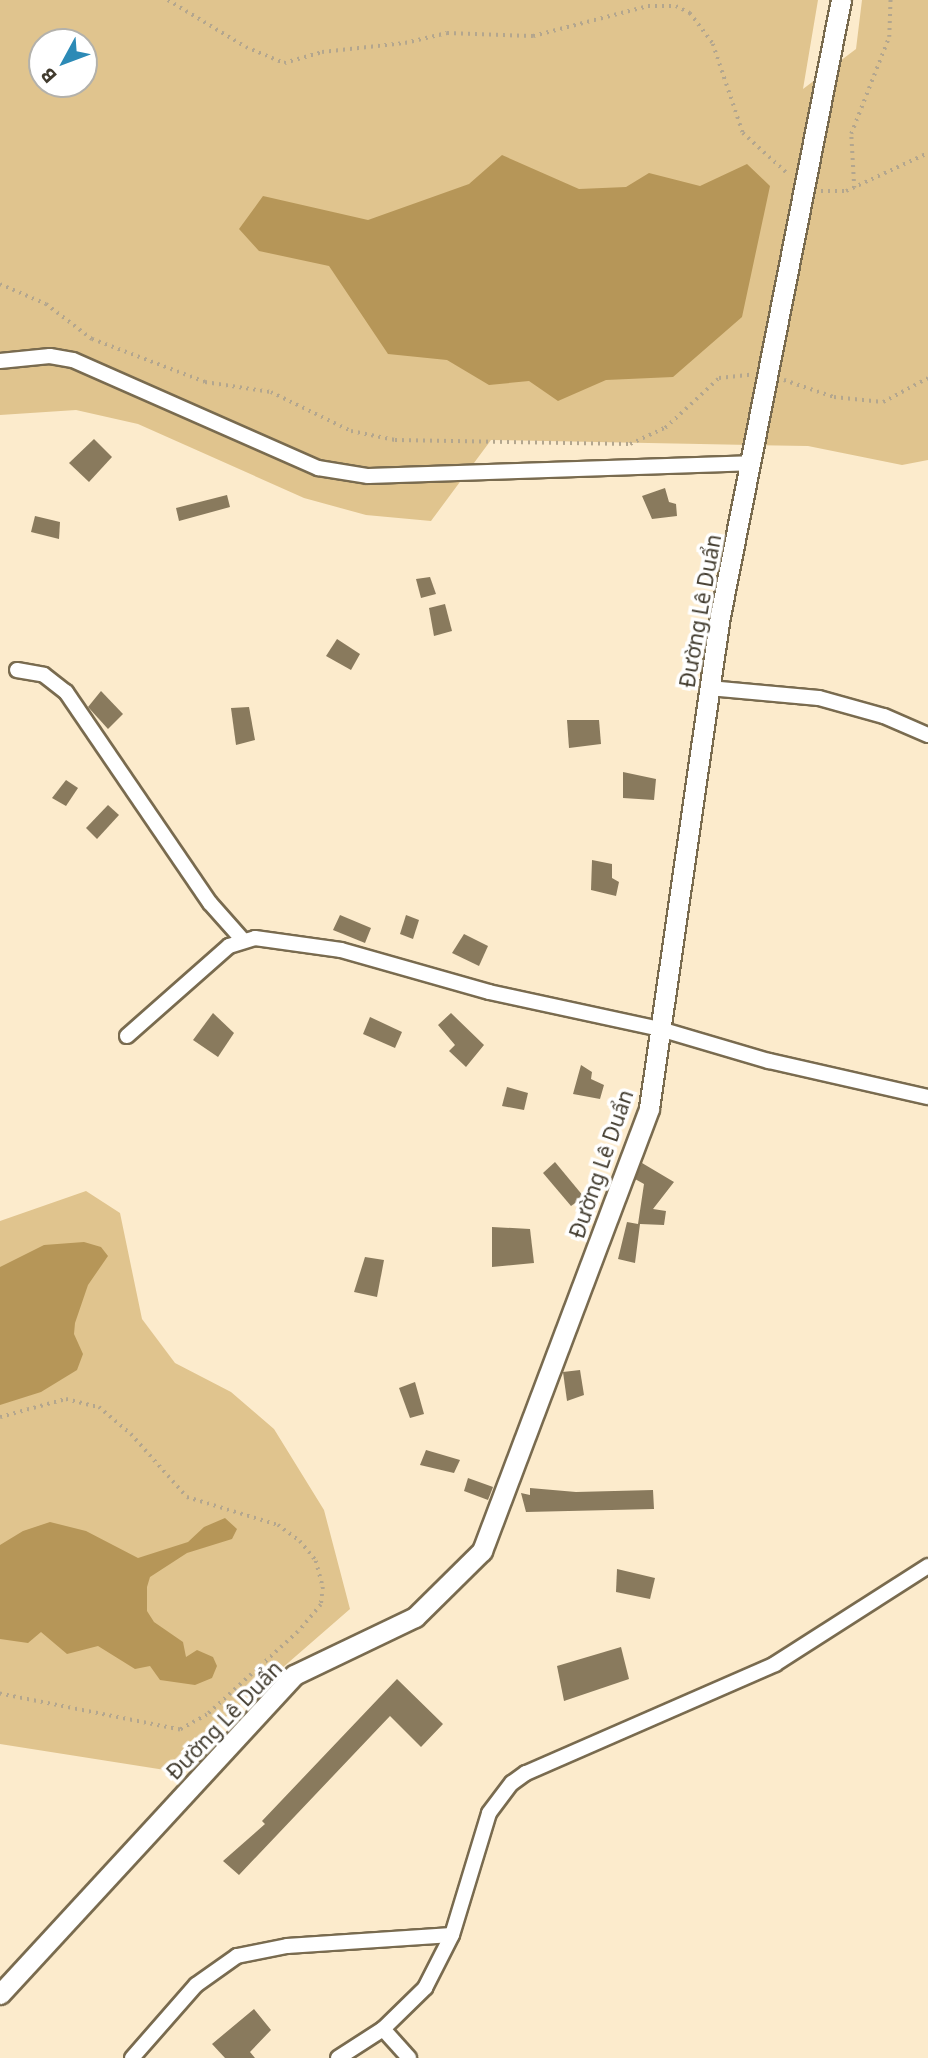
<!DOCTYPE html>
<meta charset="utf-8">
<style>
body{margin:0}
#map{position:relative;width:928px;height:2058px;overflow:hidden;background:#fcebcc;font-family:"Noto Sans",sans-serif}
div>[style]{position:absolute}
.green>*{inset:0;background:#e0c48e}
.water>*{inset:0;background:#b69658}
.building>*{inset:0;background:#897a5d}
.path>*{height:3.5px;margin-top:-1.75px;transform-origin:0;background:repeating-linear-gradient(90deg,#b3a68e 0 2px,transparent 0 7px)}
.roads{filter:drop-shadow(2px 0 #796b4f) drop-shadow(-2px 0 #796b4f) drop-shadow(0 2px #796b4f) drop-shadow(0 -2px #796b4f)}
.minor>*{height:14px;margin:-7px;padding:0 7px;transform-origin:7px;border-radius:7px;background:#fff}
.secondary>*{height:19px;margin:-9.5px;padding:0 9.5px;transform-origin:9.5px;border-radius:9.5px;background:#fff}
span{translate:-50% -50%;white-space:nowrap;text-align:center;line-height:1.15;-webkit-text-stroke:7px #fff;paint-order:stroke}
.street-label{font-size:21px;color:#413b2e}
.north{position:absolute;left:28px;top:28px;width:70px;height:70px;box-sizing:border-box;background:#fff;border:2px solid #b3b1ab;border-radius:50%;rotate:229deg;font-size:19px;font-weight:700;line-height:28px;text-align:center;color:#413b2e}
.north::after{content:'';display:block;margin:auto;width:24px;height:32px;background:#2c8ab6;clip-path:polygon(50% 0,100% 100%,50% 72%,0 100%)}
</style>
<div id="map">
<div class="green">
<i style="clip-path:polygon(evenodd,0 0,818px 0,803px 89px,856px 49px,862px 0,928px 0,928px 460px,902px 465px,808px 446px,491px 440px,431px 521px,366px 515px,304px 498px,138px 424px,76px 410px,0 415px,0 0,42px 42px,84px 42px,84px 84px,42px 84px,42px 42px)"></i>
<i style="clip-path:polygon(86px 1191px,120px 1213px,142px 1319px,175px 1363px,231px 1392px,274px 1429px,324px 1510px,350px 1609px,165px 1770px,0 1744px,0 1221px)"></i>
</div>
<div class="water">
<i style="clip-path:polygon(502px 155px,579px 189px,626px 187px,649px 173px,700px 186px,747px 164px,770px 186px,742px 317px,673px 377px,606px 380px,558px 401px,529px 381px,489px 385px,447px 360px,388px 354px,329px 266px,259px 251px,239px 229px,263px 196px,368px 220px,469px 184px)"></i>
<i style="clip-path:polygon(84px 1242px,101px 1247px,108px 1256px,88px 1285px,75px 1323px,74px 1334px,83px 1354px,77px 1370px,41px 1392px,0 1405px,0 1267px,44px 1245px)"></i>
<i style="clip-path:polygon(225px 1518px,237px 1529px,232px 1539px,187px 1553px,150px 1577px,147px 1587px,147px 1611px,154px 1622px,183px 1642px,186px 1657px,197px 1650px,213px 1657px,217px 1666px,212px 1678px,195px 1685px,160px 1680px,150px 1666px,135px 1669px,98px 1646px,67px 1654px,41px 1632px,28px 1643px,0 1639px,0 1545px,23px 1531px,50px 1522px,86px 1531px,138px 1558px,188px 1542px,204px 1527px)"></i>
</div>
<div class="building">
<i style="clip-path:polygon(94px 439px,112px 457px,89px 482px,69px 463px)"></i>
<i style="clip-path:polygon(665px 488px,669px 502px,676px 504px,677px 516px,652px 519px,642px 496px)"></i>
<i style="clip-path:polygon(227px 495px,230px 507px,179px 521px,176px 508px)"></i>
<i style="clip-path:polygon(35px 516px,60px 522px,59px 539px,31px 532px)"></i>
<i style="clip-path:polygon(430px 577px,436px 594px,421px 598px,416px 579px)"></i>
<i style="clip-path:polygon(445px 604px,452px 631px,434px 636px,429px 608px)"></i>
<i style="clip-path:polygon(337px 639px,360px 654px,351px 670px,326px 656px)"></i>
<i style="clip-path:polygon(101px 691px,123px 714px,108px 729px,88px 707px)"></i>
<i style="clip-path:polygon(249px 707px,255px 740px,236px 745px,231px 708px)"></i>
<i style="clip-path:polygon(567px 720px,599px 720px,601px 744px,569px 748px)"></i>
<i style="clip-path:polygon(623px 772px,656px 779px,654px 800px,623px 798px)"></i>
<i style="clip-path:polygon(66px 780px,78px 788px,66px 806px,52px 798px)"></i>
<i style="clip-path:polygon(108px 805px,119px 815px,97px 839px,86px 828px)"></i>
<i style="clip-path:polygon(592px 860px,612px 864px,612px 878px,619px 882px,616px 896px,591px 890px)"></i>
<i style="clip-path:polygon(340px 915px,371px 928px,365px 943px,333px 930px)"></i>
<i style="clip-path:polygon(406px 915px,419px 920px,413px 939px,400px 934px)"></i>
<i style="clip-path:polygon(464px 934px,488px 946px,479px 966px,452px 953px)"></i>
<i style="clip-path:polygon(213px 1013px,234px 1033px,218px 1057px,193px 1040px)"></i>
<i style="clip-path:polygon(451px 1013px,484px 1045px,466px 1067px,449px 1051px,455px 1045px,438px 1025px)"></i>
<i style="clip-path:polygon(370px 1017px,402px 1032px,395px 1048px,363px 1034px)"></i>
<i style="clip-path:polygon(581px 1065px,592px 1072px,591px 1079px,604px 1085px,600px 1099px,573px 1094px)"></i>
<i style="clip-path:polygon(507px 1087px,528px 1093px,524px 1110px,502px 1106px)"></i>
<i style="clip-path:polygon(555px 1162px,584px 1197px,571px 1206px,543px 1173px)"></i>
<i style="clip-path:polygon(642px 1163px,674px 1182px,653px 1209px,666px 1211px,664px 1225px,640px 1224px,635px 1263px,618px 1259px,627px 1222px,638px 1224px,644px 1184px,635px 1179px)"></i>
<i style="clip-path:polygon(492px 1227px,530px 1229px,534px 1263px,492px 1267px)"></i>
<i style="clip-path:polygon(365px 1257px,384px 1260px,377px 1297px,354px 1292px)"></i>
<i style="clip-path:polygon(580px 1370px,584px 1395px,567px 1401px,563px 1372px)"></i>
<i style="clip-path:polygon(415px 1382px,424px 1414px,410px 1418px,399px 1388px)"></i>
<i style="clip-path:polygon(426px 1450px,460px 1460px,454px 1473px,420px 1465px)"></i>
<i style="clip-path:polygon(468px 1478px,493px 1487px,488px 1500px,464px 1491px)"></i>
<i style="clip-path:polygon(530px 1488px,576px 1492px,653px 1490px,654px 1509px,526px 1512px,521px 1493px,530px 1495px)"></i>
<i style="clip-path:polygon(617px 1569px,655px 1578px,650px 1599px,616px 1592px)"></i>
<i style="clip-path:polygon(621px 1647px,629px 1679px,564px 1701px,557px 1666px)"></i>
<i style="clip-path:polygon(397px 1679px,443px 1724px,421px 1747px,390px 1716px,239px 1875px,223px 1861px,265px 1824px,262px 1821px)"></i>
<i style="clip-path:polygon(254px 2009px,271px 2030px,250px 2052px,255px 2058px,225px 2058px,212px 2044px)"></i>
</div>
<div class="path">
<i style="left:168px;top:0;width:91px;rotate:31.1deg"></i>
<i style="left:246px;top:47px;width:41px;rotate:22.8deg"></i>
<i style="left:284px;top:63px;width:40px;rotate:-16deg"></i>
<i style="left:322px;top:52px;width:83px;rotate:-6.2deg"></i>
<i style="left:405px;top:43px;width:43px;rotate:-13.4deg"></i>
<i style="left:447px;top:33px;width:86px;rotate:2deg"></i>
<i style="left:533px;top:36px;width:119px;rotate:-14.6deg"></i>
<i style="left:648px;top:6px;width:28px"></i>
<i style="left:676px;top:6px;width:16px;rotate:27deg"></i>
<i style="left:690px;top:13px;width:39px;rotate:53deg"></i>
<i style="left:713px;top:44px;width:94px;rotate:71.4deg"></i>
<i style="left:743px;top:133px;width:61px;rotate:42.3deg"></i>
<i style="left:854px;top:188px;width:54px;rotate:-93.2deg"></i>
<i style="left:851px;top:134px;width:104px;rotate:-68.6deg"></i>
<i style="left:889px;top:37px;width:37px;rotate:-88deg"></i>
<i style="left:821px;top:191px;width:25px"></i>
<i style="left:846px;top:191px;width:90px;rotate:-24.9deg"></i>
<i style="left:0;top:284px;width:50px;rotate:23.5deg"></i>
<i style="left:46px;top:304px;width:58px;rotate:37.3deg"></i>
<i style="left:92px;top:339px;width:121px;rotate:20.8deg"></i>
<i style="left:205px;top:382px;width:67px;rotate:8.6deg"></i>
<i style="left:271px;top:392px;width:89px;rotate:26deg"></i>
<i style="left:351px;top:431px;width:45px;rotate:11.6deg"></i>
<i style="left:395px;top:440px;width:235px;rotate:1deg"></i>
<i style="left:630px;top:444px;width:38px;rotate:-25deg"></i>
<i style="left:665px;top:428px;width:74px;rotate:-42.8deg"></i>
<i style="left:719px;top:378px;width:31px;rotate:-6deg"></i>
<i style="left:784px;top:380px;width:53px;rotate:18.8deg"></i>
<i style="left:834px;top:397px;width:49px;rotate:5.8deg"></i>
<i style="left:883px;top:402px;width:51px;rotate:-28.1deg"></i>
<i style="left:0;top:1417px;width:68px;rotate:-15.3deg"></i>
<i style="left:66px;top:1399px;width:34px;rotate:14deg"></i>
<i style="left:99px;top:1407px;width:42px;rotate:40.2deg"></i>
<i style="left:131px;top:1434px;width:84px;rotate:48.4deg"></i>
<i style="left:187px;top:1497px;width:95px;rotate:17.1deg"></i>
<i style="left:278px;top:1525px;width:27px;rotate:36deg"></i>
<i style="left:300px;top:1541px;width:26px;rotate:51deg"></i>
<i style="left:316px;top:1561px;width:27px;rotate:75deg"></i>
<i style="left:323px;top:1587px;width:18px;rotate:96deg"></i>
<i style="left:321px;top:1605px;width:35px;rotate:130deg"></i>
<i style="left:298px;top:1632px;width:123px;rotate:137.6deg"></i>
<i style="left:207px;top:1715px;width:31px;rotate:151deg"></i>
<i style="left:180px;top:1730px;width:184px;rotate:-168.7deg"></i>
</div>
<div class="roads">
<div class="minor">
<i style="left:0;top:361px;width:50px;rotate:-5.7deg"></i>
<i style="left:50px;top:356px;width:23px;rotate:10deg"></i>
<i style="left:73px;top:360px;width:268px;rotate:23.8deg"></i>
<i style="left:318px;top:468px;width:51px;rotate:9.1deg"></i>
<i style="left:368px;top:476px;width:382px;rotate:-1.9deg"></i>
<i style="left:17px;top:670px;width:27px;rotate:10deg"></i>
<i style="left:44px;top:675px;width:28px;rotate:38deg"></i>
<i style="left:66px;top:692px;width:255px;rotate:55.7deg"></i>
<i style="left:210px;top:903px;width:48px;rotate:48.4deg"></i>
<i style="left:709px;top:688px;width:110px;rotate:5.2deg"></i>
<i style="left:819px;top:698px;width:67px;rotate:15.5deg"></i>
<i style="left:884px;top:716px;width:48px;rotate:23.4deg"></i>
<i style="left:127px;top:1036px;width:136px;rotate:-41.4deg"></i>
<i style="left:229px;top:946px;width:27px;rotate:-17deg"></i>
<i style="left:255px;top:938px;width:87px;rotate:7.9deg"></i>
<i style="left:341px;top:950px;width:154px;rotate:15.8deg"></i>
<i style="left:489px;top:992px;width:175px;rotate:12.2deg"></i>
<i style="left:660px;top:1029px;width:114px;rotate:16.4deg"></i>
<i style="left:769px;top:1061px;width:163px;rotate:12.8deg"></i>
<i style="left:383px;top:2029px;width:39px;rotate:48deg"></i>
<i style="left:132px;top:2058px;width:97px;rotate:-48.8deg"></i>
<i style="left:196px;top:1985px;width:50px;rotate:-35.3deg"></i>
<i style="left:237px;top:1956px;width:51px;rotate:-11.3deg"></i>
<i style="left:287px;top:1946px;width:165px;rotate:-3.8deg"></i>
<i style="left:338px;top:2058px;width:54px;rotate:-32.8deg"></i>
<i style="left:383px;top:2029px;width:59px;rotate:-44.3deg"></i>
<i style="left:425px;top:1988px;width:59px;rotate:-63deg"></i>
<i style="left:452px;top:1935px;width:127px;rotate:-73.1deg"></i>
<i style="left:489px;top:1813px;width:38px;rotate:-53deg"></i>
<i style="left:512px;top:1783px;width:17px;rotate:-36deg"></i>
<i style="left:526px;top:1773px;width:272px;rotate:-23.6deg"></i>
<i style="left:775px;top:1664px;width:182px;rotate:-32.6deg"></i>
</div>
<div class="secondary">
<i style="left:0;top:1994px;width:434px;rotate:-47.3deg"></i>
<i style="left:294px;top:1675px;width:134px;rotate:-25.6deg"></i>
<i style="left:415px;top:1617px;width:94px;rotate:-44.6deg"></i>
<i style="left:482px;top:1551px;width:473px;rotate:-69.3deg"></i>
<i style="left:649px;top:1108px;width:497px;rotate:-81.8deg"></i>
<i style="left:720px;top:616px;width:628px;rotate:-78.89deg"></i>
</div>
</div>
<div class="street-label">
<span style="left:700px;top:611px;rotate:-80deg">Đường Lê Duẩn</span>
<span style="left:601px;top:1164px;rotate:-71deg">Đường Lê Duẩn</span>
<span style="left:224px;top:1720px;rotate:-46deg">Đường Lê Duẩn</span>
</div>
<div class="north">B</div>
</div>
